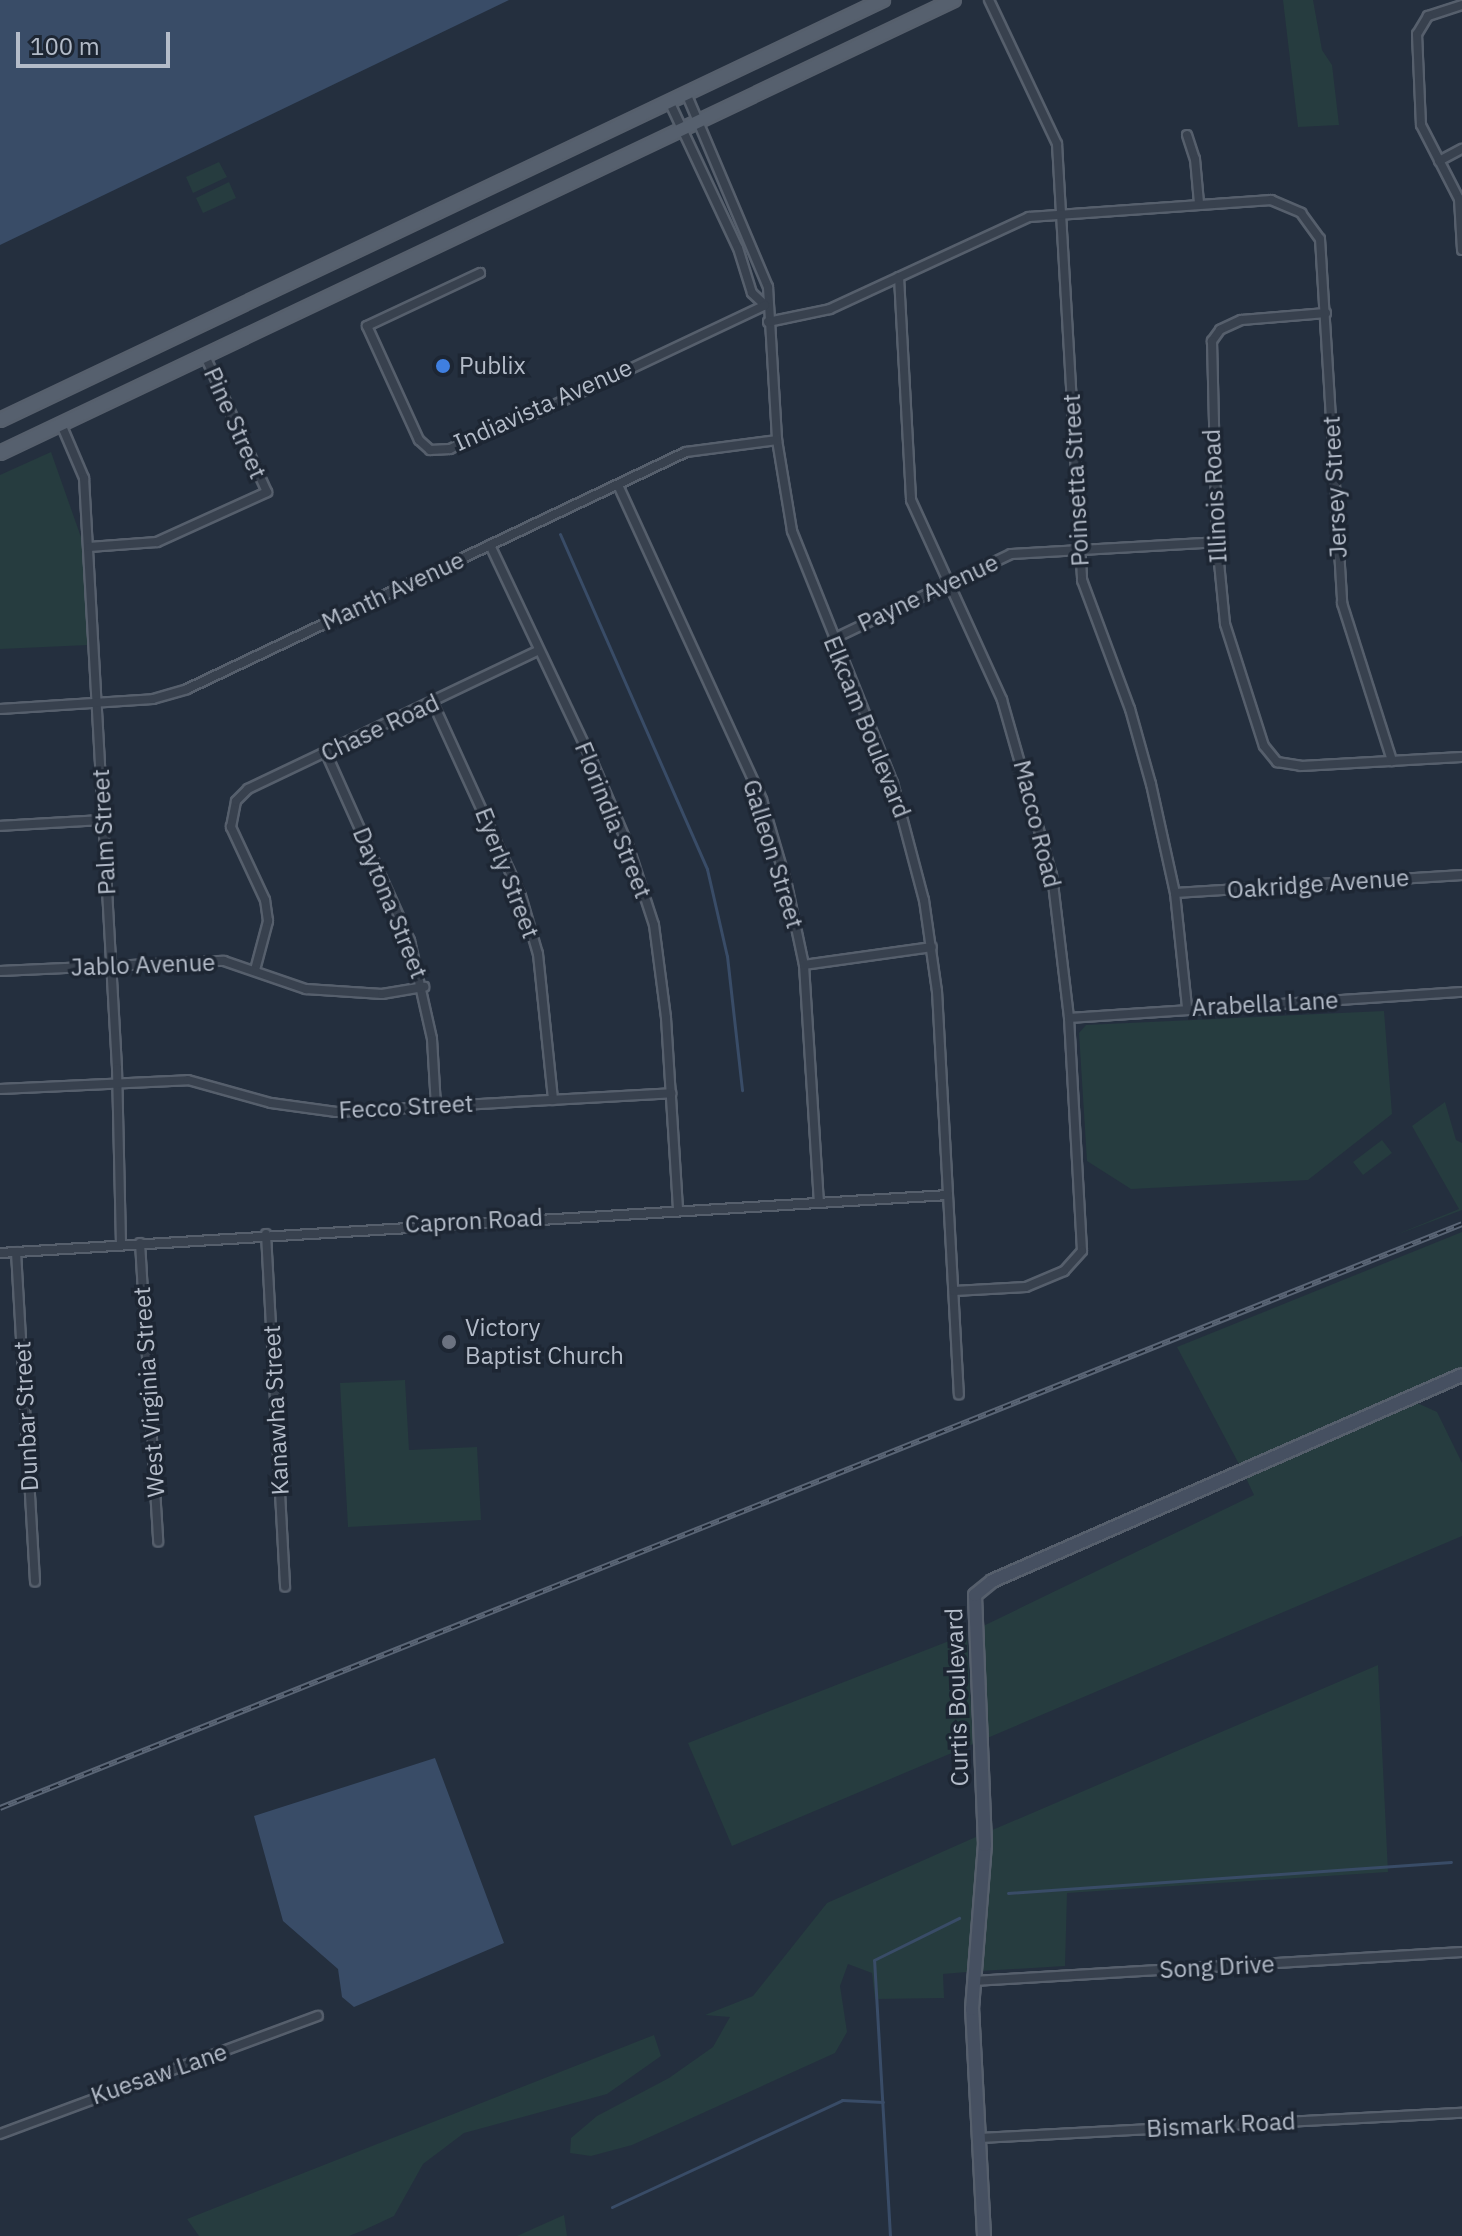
<!DOCTYPE html>
<style>
body{margin:0}
#map{position:relative;width:1462px;height:2236px;overflow:hidden;background:#242f3e;font-family:"IBM Plex Sans",sans-serif}
div>[style]{position:absolute}
.green>*{inset:0;background:#263c3f}
.water>*{inset:0;background:#394c67}
.stream>*{height:3px;margin:-1.5px;padding:0 1.5px;transform-origin:1.5px;border-radius:1.5px;background:#394c67}
.roads{filter:drop-shadow(2px 0 #565f6c) drop-shadow(-2px 0 #565f6c) drop-shadow(0 2px #565f6c) drop-shadow(0 -2px #565f6c)}
.street>*{height:8px;margin:-4px;padding:0 4px;transform-origin:4px;border-radius:4px;background:#38414e}
.secondary>*{height:12px;margin:-6px;padding:0 6px;transform-origin:6px;border-radius:6px;background:#465061}
.primary>*{height:12px;margin:-6px;padding:0 6px;transform-origin:6px;border-radius:6px;background:#56606e}
.rail>*{height:6px;margin-top:-3px;transform-origin:0;background:repeating-linear-gradient(90deg,#1d2633 0 9px,#5a6575 0 18px);box-sizing:border-box;border-block:2px solid #5a6575}
.dots>*{width:22px;height:22px;translate:-50% -50%;box-sizing:border-box;border:4px solid #1d2633;border-radius:50%}
span{translate:-50% -50%;white-space:nowrap;text-align:center;line-height:1.15;-webkit-text-stroke:7px #1d2633;paint-order:stroke}
.poi-label{font-size:24px;color:#b4bcc9}
.left{translate:0 -50%;text-align:left}
.street-label{font-size:24px;color:#b4bcc9}
.scale{position:absolute;left:16px;top:32px;width:154px;height:36px;box-sizing:border-box;border:4px solid #b4bcc9;border-top:0;padding-left:10px;font-size:24px;line-height:28px;white-space:nowrap;color:#b4bcc9;-webkit-text-stroke:6px #1d2633;paint-order:stroke}
</style>
<div id="map">
<div class="green">
<i style="clip-path:polygon(1283px 0,1313px 0,1322px 50px,1332px 65px,1339px 125px,1298px 127px)"></i>
<i style="clip-path:polygon(219px 162px,227px 177px,193px 193px,186px 177px)"></i>
<i style="clip-path:polygon(229px 182px,236px 198px,203px 213px,196px 198px)"></i>
<i style="clip-path:polygon(51px 452px,82px 540px,88px 645px,0 649px,0 475px)"></i>
<i style="clip-path:polygon(1384px 1011px,1392px 1114px,1308px 1180px,1131px 1189px,1087px 1161px,1079px 1033px,1086px 1025px)"></i>
<i style="clip-path:polygon(1445px 1102px,1456px 1140px,1462px 1143px,1462px 1210px,1393px 1236px,1459px 1209px,1412px 1126px)"></i>
<i style="clip-path:polygon(1382px 1140px,1392px 1153px,1363px 1175px,1353px 1162px)"></i>
<i style="clip-path:polygon(1462px 1232px,1462px 1369px,1240px 1466px,1177px 1347px)"></i>
<i style="clip-path:polygon(405px 1380px,409px 1450px,477px 1447px,481px 1520px,348px 1527px,340px 1383px)"></i>
<i style="clip-path:polygon(1415px 1402px,1437px 1412px,1462px 1463px,1462px 1536px,985px 1739px,979px 1628px,1254px 1495px,1245px 1476px)"></i>
<i style="clip-path:polygon(967px 1634px,973px 1744px,732px 1846px,688px 1743px)"></i>
<i style="clip-path:polygon(1378px 1665px,1388px 1872px,1067px 1893px,1065px 1966px,980px 1971px,990px 1831px)"></i>
<i style="clip-path:polygon(978px 1836px,967px 1972px,943px 1974px,944px 1998px,875px 1999px,872px 1973px,848px 1964px,840px 1986px,847px 2032px,835px 2053px,632px 2145px,591px 2156px,570px 2153px,571px 2138px,597px 2116px,669px 2078px,713px 2047px,730px 2017px,705px 2015px,753px 1996px,827px 1903px)"></i>
<i style="clip-path:polygon(654px 2035px,661px 2056px,607px 2094px,464px 2133px,423px 2164px,394px 2216px,364px 2230px,349px 2236px,199px 2236px,187px 2219px)"></i>
<i style="clip-path:polygon(564px 2215px,567px 2236px,517px 2236px)"></i>
</div>
<div class="water">
<i style="clip-path:polygon(0 0,509px 0,0 245px)"></i>
<i style="clip-path:polygon(435px 1758px,504px 1943px,354px 2007px,342px 1997px,338px 1969px,283px 1921px,254px 1816px)"></i>
</div>
<div class="stream">
<i style="left:560px;top:534px;width:366px;rotate:66.3deg"></i>
<i style="left:707px;top:869px;width:89px;rotate:77.1deg"></i>
<i style="left:727px;top:956px;width:135px;rotate:83.6deg"></i>
<i style="left:1008px;top:1893px;width:444px;rotate:-4deg"></i>
<i style="left:612px;top:2207px;width:254px;rotate:-24.9deg"></i>
<i style="left:842px;top:2100px;width:41px;rotate:2.8deg"></i>
<i style="left:890px;top:2236px;width:276px;rotate:-93.3deg"></i>
<i style="left:874px;top:1960px;width:95px;rotate:-26.3deg"></i>
</div>
<div class="roads">
<div class="street">
<i style="left:989px;top:0;width:159px;rotate:64.7deg"></i>
<i style="left:1057px;top:144px;width:437px;rotate:86.7deg"></i>
<i style="left:1082px;top:580px;width:138px;rotate:69.6deg"></i>
<i style="left:1130px;top:709px;width:78px;rotate:74.4deg"></i>
<i style="left:1151px;top:784px;width:112px;rotate:77.6deg"></i>
<i style="left:1175px;top:893px;width:116px;rotate:84deg"></i>
<i style="left:1462px;top:5px;width:36px;rotate:162deg"></i>
<i style="left:1428px;top:16px;width:21px;rotate:121deg"></i>
<i style="left:1417px;top:34px;width:91px;rotate:87.5deg"></i>
<i style="left:1421px;top:125px;width:83px;rotate:62.8deg"></i>
<i style="left:1459px;top:199px;width:51px;rotate:86.6deg"></i>
<i style="left:686px;top:93px;width:211px;rotate:67.1deg"></i>
<i style="left:768px;top:287px;width:153px;rotate:86.6deg"></i>
<i style="left:777px;top:440px;width:92px;rotate:80.6deg"></i>
<i style="left:792px;top:531px;width:271px;rotate:68.2deg"></i>
<i style="left:893px;top:783px;width:121px;rotate:75.2deg"></i>
<i style="left:924px;top:900px;width:92px;rotate:81.9deg"></i>
<i style="left:937px;top:991px;width:404px;rotate:86.9deg"></i>
<i style="left:669px;top:101px;width:162px;rotate:64.9deg"></i>
<i style="left:738px;top:248px;width:47px;rotate:72.7deg"></i>
<i style="left:752px;top:293px;width:18px;rotate:43deg"></i>
<i style="left:1187px;top:135px;width:25px;rotate:72deg"></i>
<i style="left:1195px;top:159px;width:44px;rotate:84.8deg"></i>
<i style="left:1439px;top:161px;width:26px;rotate:-28deg"></i>
<i style="left:480px;top:273px;width:125px;rotate:154.9deg"></i>
<i style="left:367px;top:326px;width:125px;rotate:65.5deg"></i>
<i style="left:419px;top:440px;width:15px;rotate:42deg"></i>
<i style="left:430px;top:450px;width:20px;rotate:-3deg"></i>
<i style="left:450px;top:449px;width:76px;rotate:-25.9deg"></i>
<i style="left:518px;top:416px;width:19px;rotate:-9deg"></i>
<i style="left:537px;top:413px;width:252px;rotate:-25.3deg"></i>
<i style="left:899px;top:277px;width:223px;rotate:86.9deg"></i>
<i style="left:911px;top:500px;width:220px;rotate:65.5deg"></i>
<i style="left:1002px;top:700px;width:182px;rotate:74.1deg"></i>
<i style="left:1052px;top:875px;width:144px;rotate:83.2deg"></i>
<i style="left:1069px;top:1018px;width:233px;rotate:86.8deg"></i>
<i style="left:1082px;top:1251px;width:27px;rotate:132deg"></i>
<i style="left:1064px;top:1271px;width:41px;rotate:157.2deg"></i>
<i style="left:1026px;top:1287px;width:72px;rotate:176.8deg"></i>
<i style="left:1326px;top:313px;width:85px;rotate:175.3deg"></i>
<i style="left:1241px;top:320px;width:23px;rotate:155deg"></i>
<i style="left:1220px;top:330px;width:14px;rotate:126deg"></i>
<i style="left:1212px;top:341px;width:201px;rotate:88.6deg"></i>
<i style="left:1217px;top:542px;width:82px;rotate:84.4deg"></i>
<i style="left:1225px;top:624px;width:128px;rotate:72.3deg"></i>
<i style="left:1264px;top:746px;width:21px;rotate:51deg"></i>
<i style="left:1277px;top:762px;width:24px;rotate:9deg"></i>
<i style="left:1301px;top:766px;width:161px;rotate:-3.2deg"></i>
<i style="left:768px;top:322px;width:63px;rotate:-11.8deg"></i>
<i style="left:830px;top:309px;width:219px;rotate:-24.8deg"></i>
<i style="left:1029px;top:217px;width:243px;rotate:-4deg"></i>
<i style="left:1271px;top:200px;width:33px;rotate:23deg"></i>
<i style="left:1301px;top:213px;width:32px;rotate:54deg"></i>
<i style="left:1320px;top:239px;width:365px;rotate:86.5deg"></i>
<i style="left:1342px;top:603px;width:166px;rotate:72.4deg"></i>
<i style="left:61px;top:424px;width:59px;rotate:66.9deg"></i>
<i style="left:84px;top:478px;width:591px;rotate:86.8deg"></i>
<i style="left:117px;top:1068px;width:177px;rotate:88.7deg"></i>
<i style="left:618px;top:485px;width:346px;rotate:65.4deg"></i>
<i style="left:762px;top:800px;width:89px;rotate:73.6deg"></i>
<i style="left:787px;top:885px;width:82px;rotate:78deg"></i>
<i style="left:804px;top:965px;width:236px;rotate:86.4deg"></i>
<i style="left:490px;top:545px;width:241px;rotate:64.7deg"></i>
<i style="left:593px;top:763px;width:89px;rotate:66.9deg"></i>
<i style="left:628px;top:845px;width:84px;rotate:72deg"></i>
<i style="left:654px;top:925px;width:94px;rotate:82.6deg"></i>
<i style="left:666px;top:1018px;width:191px;rotate:86.4deg"></i>
<i style="left:89px;top:547px;width:68px;rotate:-4.2deg"></i>
<i style="left:157px;top:542px;width:121px;rotate:-24.4deg"></i>
<i style="left:267px;top:492px;width:149px;rotate:-114.5deg"></i>
<i style="left:833px;top:639px;width:197px;rotate:-25.5deg"></i>
<i style="left:1011px;top:554px;width:206px;rotate:-3.3deg"></i>
<i style="left:433px;top:703px;width:212px;rotate:65.5deg"></i>
<i style="left:521px;top:896px;width:60px;rotate:73.7deg"></i>
<i style="left:538px;top:954px;width:147px;rotate:84.1deg"></i>
<i style="left:0;top:709px;width:153px;rotate:-3.7deg"></i>
<i style="left:153px;top:699px;width:35px;rotate:-16deg"></i>
<i style="left:187px;top:689px;width:552px;rotate:-25.41deg"></i>
<i style="left:686px;top:452px;width:92px;rotate:-7.5deg"></i>
<i style="left:326px;top:753px;width:206px;rotate:65.9deg"></i>
<i style="left:410px;top:941px;width:100px;rotate:77.3deg"></i>
<i style="left:432px;top:1039px;width:67px;rotate:86.6deg"></i>
<i style="left:0;top:826px;width:103px;rotate:-3.3deg"></i>
<i style="left:1175px;top:893px;width:288px;rotate:-3.6deg"></i>
<i style="left:804px;top:965px;width:129px;rotate:-8deg"></i>
<i style="left:255px;top:970px;width:51px;rotate:-75.1deg"></i>
<i style="left:268px;top:921px;width:21px;rotate:-98deg"></i>
<i style="left:265px;top:900px;width:81px;rotate:-115deg"></i>
<i style="left:231px;top:827px;width:26px;rotate:-79deg"></i>
<i style="left:236px;top:801px;width:17px;rotate:-45deg"></i>
<i style="left:248px;top:789px;width:320px;rotate:-25.5deg"></i>
<i style="left:0;top:971px;width:224px;rotate:-2.6deg"></i>
<i style="left:224px;top:961px;width:87px;rotate:18.9deg"></i>
<i style="left:306px;top:989px;width:76px;rotate:3.8deg"></i>
<i style="left:382px;top:994px;width:43px;rotate:-9.5deg"></i>
<i style="left:1069px;top:1018px;width:394px;rotate:-3.8deg"></i>
<i style="left:0;top:1089px;width:188px;rotate:-2.7deg"></i>
<i style="left:188px;top:1080px;width:86px;rotate:15.5deg"></i>
<i style="left:271px;top:1103px;width:66px;rotate:7.9deg"></i>
<i style="left:336px;top:1112px;width:336px;rotate:-3.2deg"></i>
<i style="left:266px;top:1234px;width:353px;rotate:86.9deg"></i>
<i style="left:140px;top:1243px;width:299px;rotate:86.5deg"></i>
<i style="left:16px;top:1252px;width:330px;rotate:86.7deg"></i>
<i style="left:0;top:1253px;width:950px;rotate:-3.5deg"></i>
<i style="left:973px;top:1981px;width:490px;rotate:-3.4deg"></i>
<i style="left:0;top:2134px;width:339px;rotate:-20.4deg"></i>
<i style="left:979px;top:2138px;width:484px;rotate:-3deg"></i>
</div>
<div class="secondary">
<i style="left:984px;top:2236px;width:227px;rotate:-93deg"></i>
<i style="left:972px;top:2009px;width:165px;rotate:-85.5deg"></i>
<i style="left:985px;top:1845px;width:250px;rotate:-92.3deg"></i>
<i style="left:975px;top:1595px;width:22px;rotate:-39deg"></i>
<i style="left:992px;top:1581px;width:513px;rotate:-23.67deg"></i>
</div>
<div class="primary">
<i style="left:0;top:420px;width:978px;rotate:-25.44deg"></i>
<i style="left:0;top:453px;width:1056px;rotate:-25.4deg"></i>
</div>
</div>
<div class="rail">
<i style="left:0;top:1808px;width:1574px;rotate:-21.77deg"></i>
</div>
<div class="dots">
<i style="left:443px;top:366px;background:#3f7fe0"></i>
<i style="left:449px;top:1342px;background:#6b7280"></i>
</div>
<div class="poi-label">
<span class="left" style="left:459px;top:366px">Publix</span>
<span class="left" style="left:465px;top:1342px">Victory<br>Baptist Church</span>
</div>
<div class="street-label">
<span style="left:543px;top:405px;rotate:-24deg">Indiavista Avenue</span>
<span style="left:235px;top:423px;rotate:66deg">Pine Street</span>
<span style="left:1076px;top:480px;rotate:-93deg">Poinsetta Street</span>
<span style="left:1335px;top:487px;rotate:-93deg">Jersey Street</span>
<span style="left:1215px;top:496px;rotate:-93deg">Illinois Road</span>
<span style="left:393px;top:591px;rotate:-25deg">Manth Avenue</span>
<span style="left:928px;top:593px;rotate:-25deg">Payne Avenue</span>
<span style="left:867px;top:727px;rotate:68deg">Elkcam Boulevard</span>
<span style="left:380px;top:728px;rotate:-25deg">Chase Road</span>
<span style="left:613px;top:820px;rotate:68deg">Florindia Street</span>
<span style="left:1037px;top:824px;rotate:76deg">Macco Road</span>
<span style="left:104px;top:832px;rotate:-93deg">Palm Street</span>
<span style="left:773px;top:854px;rotate:73deg">Galleon Street</span>
<span style="left:507px;top:873px;rotate:69deg">Eyerly Street</span>
<span style="left:1318px;top:884px;rotate:-4deg">Oakridge Avenue</span>
<span style="left:390px;top:903px;rotate:68deg">Daytona Street</span>
<span style="left:143px;top:965px;rotate:-2deg">Jablo Avenue</span>
<span style="left:1265px;top:1004px;rotate:-3deg">Arabella Lane</span>
<span style="left:406px;top:1107px;rotate:-3deg">Fecco Street</span>
<span style="left:474px;top:1221px;rotate:-3deg">Capron Road</span>
<span style="left:149px;top:1392px;rotate:-94deg">West Virginia Street</span>
<span style="left:276px;top:1410px;rotate:-93deg">Kanawha Street</span>
<span style="left:26px;top:1416px;rotate:-93deg">Dunbar Street</span>
<span style="left:957px;top:1697px;rotate:-92deg">Curtis Boulevard</span>
<span style="left:1217px;top:1967px;rotate:-3deg">Song Drive</span>
<span style="left:159px;top:2074px;rotate:-19deg">Kuesaw Lane</span>
<span style="left:1221px;top:2125px;rotate:-3deg">Bismark Road</span>
</div>
<div class="scale">100 m</div>
</div>
